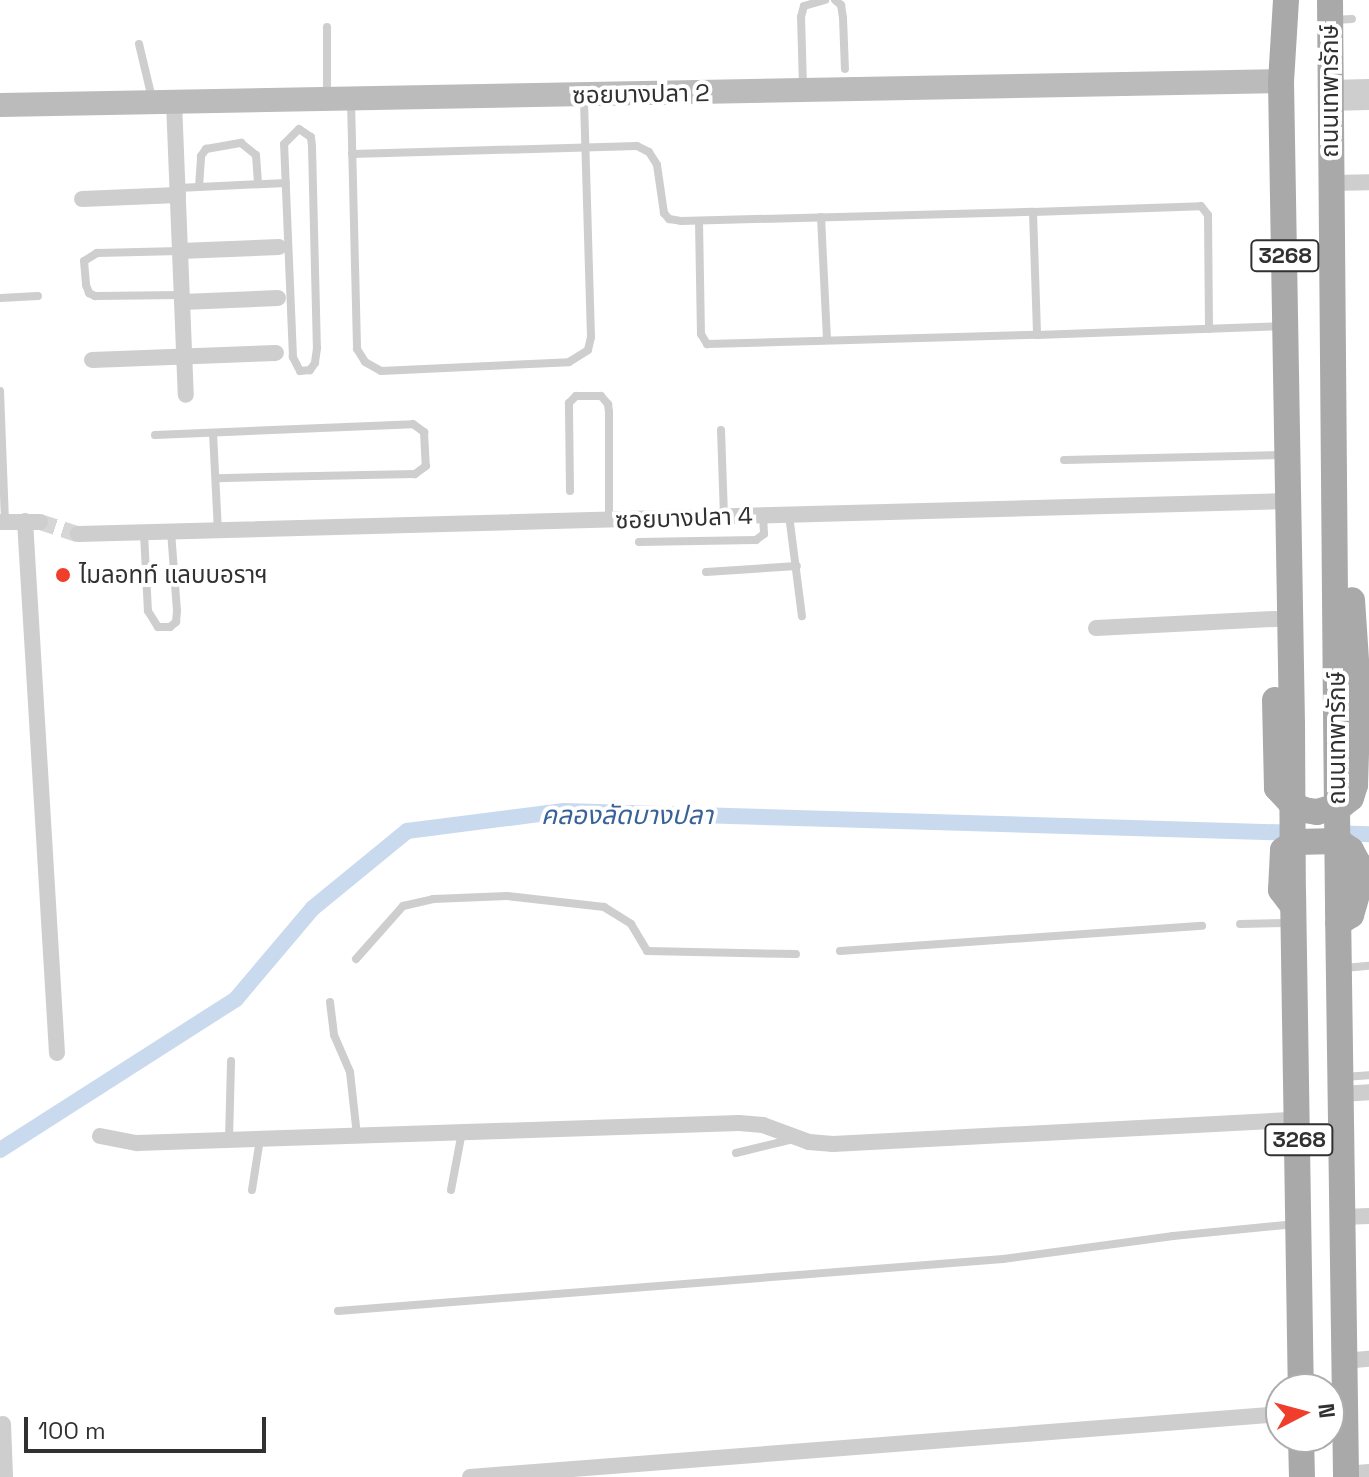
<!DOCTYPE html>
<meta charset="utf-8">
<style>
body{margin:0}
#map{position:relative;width:1369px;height:1477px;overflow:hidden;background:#fff;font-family:"Space Grotesk","Noto Sans Thai",sans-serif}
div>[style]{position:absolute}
.canal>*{height:16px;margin:-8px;padding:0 8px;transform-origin:8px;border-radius:8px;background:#c9daef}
.street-tunnel>*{height:16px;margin-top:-8px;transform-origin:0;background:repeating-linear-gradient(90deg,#d6d6d6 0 16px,transparent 0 24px)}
.lane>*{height:8px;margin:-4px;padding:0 4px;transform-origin:4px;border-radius:4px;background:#cecece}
.street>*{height:16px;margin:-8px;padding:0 8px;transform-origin:8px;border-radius:8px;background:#cecece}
.secondary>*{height:24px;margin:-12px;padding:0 12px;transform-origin:12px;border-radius:12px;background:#bbb}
.primary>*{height:26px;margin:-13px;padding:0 13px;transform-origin:13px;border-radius:13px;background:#a9a9a9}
.primary-bridge>*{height:26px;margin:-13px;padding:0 13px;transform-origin:13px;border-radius:13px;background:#a9a9a9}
.dots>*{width:22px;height:22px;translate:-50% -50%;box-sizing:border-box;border:4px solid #fff;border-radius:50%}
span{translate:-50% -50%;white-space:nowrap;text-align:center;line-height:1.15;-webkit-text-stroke:8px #fff;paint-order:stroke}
.shield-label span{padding:2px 6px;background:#fff;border:2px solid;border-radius:6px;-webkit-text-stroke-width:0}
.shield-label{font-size:22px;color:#313131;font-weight:700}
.street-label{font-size:24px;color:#313131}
.poi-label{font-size:24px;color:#313131}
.left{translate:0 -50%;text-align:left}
.water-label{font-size:26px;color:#396398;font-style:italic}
.north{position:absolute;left:1265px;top:1373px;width:80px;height:80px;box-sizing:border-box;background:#fff;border:2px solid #adadad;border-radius:50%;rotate:84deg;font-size:22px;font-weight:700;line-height:32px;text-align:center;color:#313131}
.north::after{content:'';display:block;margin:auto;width:28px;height:36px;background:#ef3e2b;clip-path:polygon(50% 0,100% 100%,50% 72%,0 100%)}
.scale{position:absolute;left:24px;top:1417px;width:242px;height:36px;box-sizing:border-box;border:4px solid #313131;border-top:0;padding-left:10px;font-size:24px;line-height:28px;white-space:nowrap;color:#313131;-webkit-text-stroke:6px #fff;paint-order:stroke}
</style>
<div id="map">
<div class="canal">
<i style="left:1331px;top:833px;width:38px;rotate:2deg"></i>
<i style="left:0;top:1150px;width:280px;rotate:-32.6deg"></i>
<i style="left:236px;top:999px;width:119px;rotate:-49.8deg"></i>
<i style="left:313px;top:908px;width:122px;rotate:-39.3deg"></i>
<i style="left:407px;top:831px;width:158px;rotate:-7.3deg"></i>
<i style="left:564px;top:811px;width:735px;rotate:1.71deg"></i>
</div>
<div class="street-tunnel">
<i style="left:40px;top:522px;width:40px;rotate:18deg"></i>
</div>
<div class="lane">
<i style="left:835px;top:0;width:8px;rotate:40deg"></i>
<i style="left:841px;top:5px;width:13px;rotate:81deg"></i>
<i style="left:843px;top:18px;width:51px;rotate:87.8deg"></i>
<i style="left:1334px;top:20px;width:18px;rotate:-3deg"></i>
<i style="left:327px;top:27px;width:68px;rotate:90deg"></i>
<i style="left:139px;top:44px;width:56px;rotate:76.5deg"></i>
<i style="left:803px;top:87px;width:70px;rotate:-91.6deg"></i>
<i style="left:801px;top:17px;width:11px;rotate:-75deg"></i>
<i style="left:804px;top:6px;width:22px;rotate:-16deg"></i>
<i style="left:351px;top:101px;width:248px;rotate:88.6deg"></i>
<i style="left:357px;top:349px;width:15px;rotate:58deg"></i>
<i style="left:365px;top:362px;width:18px;rotate:29deg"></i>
<i style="left:381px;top:371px;width:188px;rotate:-2.7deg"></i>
<i style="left:569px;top:362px;width:22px;rotate:-32deg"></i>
<i style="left:588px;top:350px;width:13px;rotate:-77deg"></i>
<i style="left:591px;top:337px;width:241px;rotate:-91.7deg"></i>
<i style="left:299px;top:129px;width:14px;rotate:34deg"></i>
<i style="left:311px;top:137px;width:10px;rotate:84deg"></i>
<i style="left:312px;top:147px;width:201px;rotate:88.6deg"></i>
<i style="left:317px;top:348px;width:15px;rotate:98deg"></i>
<i style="left:315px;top:363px;width:9px;rotate:126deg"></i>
<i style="left:310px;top:370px;width:10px;rotate:174deg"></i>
<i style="left:300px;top:371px;width:16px;rotate:-117deg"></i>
<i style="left:293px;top:357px;width:213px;rotate:-92.4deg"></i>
<i style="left:284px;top:144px;width:21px;rotate:-45deg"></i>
<i style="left:352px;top:154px;width:285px;rotate:-1.6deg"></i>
<i style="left:637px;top:146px;width:13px;rotate:27deg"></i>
<i style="left:649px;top:152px;width:15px;rotate:58deg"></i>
<i style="left:657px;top:165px;width:49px;rotate:81.7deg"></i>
<i style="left:664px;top:213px;width:8px;rotate:50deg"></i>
<i style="left:669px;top:219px;width:12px;rotate:9deg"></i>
<i style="left:681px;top:221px;width:352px;rotate:-1.5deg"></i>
<i style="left:1033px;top:212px;width:123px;rotate:88.1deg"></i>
<i style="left:1037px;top:335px;width:245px;rotate:-2.1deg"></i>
<i style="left:199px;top:187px;width:31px;rotate:-86deg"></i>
<i style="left:201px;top:156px;width:9px;rotate:-54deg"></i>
<i style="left:206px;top:149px;width:36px;rotate:-10deg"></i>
<i style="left:241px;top:143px;width:19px;rotate:39deg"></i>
<i style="left:256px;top:155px;width:29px;rotate:86deg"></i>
<i style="left:178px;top:188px;width:108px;rotate:-2.7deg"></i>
<i style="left:1033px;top:212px;width:168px;rotate:-2deg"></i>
<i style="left:1201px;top:206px;width:11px;rotate:52deg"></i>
<i style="left:1208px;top:215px;width:114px;rotate:89.5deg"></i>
<i style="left:821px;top:217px;width:122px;rotate:87.2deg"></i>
<i style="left:699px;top:221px;width:113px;rotate:89deg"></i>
<i style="left:701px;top:334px;width:12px;rotate:59deg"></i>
<i style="left:707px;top:344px;width:330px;rotate:-1.6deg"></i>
<i style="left:180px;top:251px;width:83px;rotate:178.6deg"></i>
<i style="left:97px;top:253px;width:15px;rotate:148deg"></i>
<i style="left:84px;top:261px;width:24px;rotate:85deg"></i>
<i style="left:86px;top:285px;width:9px;rotate:69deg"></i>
<i style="left:89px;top:293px;width:7px;rotate:27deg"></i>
<i style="left:95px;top:296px;width:87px;rotate:-0.7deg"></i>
<i style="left:0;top:298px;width:38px;rotate:-3deg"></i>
<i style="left:0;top:391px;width:130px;rotate:87.8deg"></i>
<i style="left:721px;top:430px;width:86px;rotate:88deg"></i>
<i style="left:213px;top:433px;width:98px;rotate:87.1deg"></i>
<i style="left:155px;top:435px;width:258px;rotate:-2.4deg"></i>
<i style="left:413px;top:424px;width:14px;rotate:36deg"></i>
<i style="left:424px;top:432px;width:34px;rotate:87deg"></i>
<i style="left:426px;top:466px;width:14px;rotate:144deg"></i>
<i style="left:415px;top:474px;width:198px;rotate:178.8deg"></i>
<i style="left:1064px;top:460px;width:220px;rotate:-1.3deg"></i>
<i style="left:570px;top:491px;width:88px;rotate:-90.7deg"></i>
<i style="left:569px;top:403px;width:10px;rotate:-45deg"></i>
<i style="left:576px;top:396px;width:25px"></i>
<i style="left:601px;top:396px;width:11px;rotate:49deg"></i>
<i style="left:608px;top:404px;width:8px;rotate:83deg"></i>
<i style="left:609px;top:412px;width:107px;rotate:90deg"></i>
<i style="left:789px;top:515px;width:102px;rotate:82.7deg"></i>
<i style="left:144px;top:533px;width:78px;rotate:87.1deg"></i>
<i style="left:148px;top:611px;width:19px;rotate:58deg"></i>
<i style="left:158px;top:627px;width:12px"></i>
<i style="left:170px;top:627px;width:8px;rotate:-40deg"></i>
<i style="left:176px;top:622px;width:11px;rotate:-85deg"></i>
<i style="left:177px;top:611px;width:79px;rotate:-94.3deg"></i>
<i style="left:639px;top:542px;width:117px;rotate:-1deg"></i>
<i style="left:756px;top:540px;width:10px;rotate:-37deg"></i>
<i style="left:764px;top:534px;width:18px;rotate:-93deg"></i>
<i style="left:706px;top:572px;width:91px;rotate:-3.8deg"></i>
<i style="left:1240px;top:924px;width:49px;rotate:-1.2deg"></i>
<i style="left:840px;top:951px;width:363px;rotate:-4deg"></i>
<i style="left:356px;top:959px;width:71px;rotate:-48.4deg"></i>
<i style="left:403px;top:906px;width:31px;rotate:-13deg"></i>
<i style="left:433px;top:899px;width:74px;rotate:-2.3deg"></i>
<i style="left:507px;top:896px;width:98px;rotate:6.5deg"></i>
<i style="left:604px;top:907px;width:32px;rotate:32deg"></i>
<i style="left:631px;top:924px;width:31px;rotate:59deg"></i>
<i style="left:647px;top:951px;width:149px;rotate:1.2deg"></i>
<i style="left:1344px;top:968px;width:25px;rotate:-5deg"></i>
<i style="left:330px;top:1002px;width:33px;rotate:83deg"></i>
<i style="left:334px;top:1035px;width:40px;rotate:66.6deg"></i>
<i style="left:350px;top:1072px;width:63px;rotate:83.7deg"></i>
<i style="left:1343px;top:1077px;width:26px;rotate:-4deg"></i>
<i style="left:229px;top:1139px;width:78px;rotate:-88.5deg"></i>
<i style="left:736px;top:1153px;width:60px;rotate:-13.6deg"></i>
<i style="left:252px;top:1190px;width:52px;rotate:-81.1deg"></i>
<i style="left:451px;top:1190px;width:59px;rotate:-79.3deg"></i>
<i style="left:338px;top:1311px;width:667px;rotate:-4.47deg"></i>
<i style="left:1003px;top:1259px;width:172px;rotate:-7.7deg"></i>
<i style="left:1173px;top:1236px;width:123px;rotate:-5.6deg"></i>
</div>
<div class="street">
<i style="left:1328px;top:88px;width:41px;rotate:-1.4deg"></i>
<i style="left:174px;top:102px;width:293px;rotate:87.7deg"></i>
<i style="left:1328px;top:103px;width:41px;rotate:-1.4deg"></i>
<i style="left:1330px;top:183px;width:39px;rotate:-1deg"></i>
<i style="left:82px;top:199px;width:96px;rotate:-2.4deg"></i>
<i style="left:180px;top:251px;width:99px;rotate:-2.3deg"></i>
<i style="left:182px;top:302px;width:96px;rotate:-2.4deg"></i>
<i style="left:92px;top:360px;width:184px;rotate:-2.2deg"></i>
<i style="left:25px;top:521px;width:533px;rotate:86.56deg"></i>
<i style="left:0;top:522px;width:40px"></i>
<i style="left:78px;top:534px;width:1212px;rotate:-1.56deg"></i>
<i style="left:1096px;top:628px;width:180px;rotate:-2.9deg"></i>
<i style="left:1342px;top:1094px;width:27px;rotate:-4deg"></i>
<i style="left:100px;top:1136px;width:38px;rotate:11deg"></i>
<i style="left:137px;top:1143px;width:602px;rotate:-1.9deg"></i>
<i style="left:739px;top:1123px;width:24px;rotate:5deg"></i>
<i style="left:763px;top:1125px;width:49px;rotate:20.3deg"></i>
<i style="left:809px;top:1142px;width:24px;rotate:5deg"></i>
<i style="left:833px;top:1144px;width:466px;rotate:-3deg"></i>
<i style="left:1343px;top:1217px;width:26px;rotate:-2deg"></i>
<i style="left:1344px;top:1361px;width:25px;rotate:-5deg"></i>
<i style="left:3px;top:1424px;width:53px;rotate:87.8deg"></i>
<i style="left:1346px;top:1474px;width:23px;rotate:-5deg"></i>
<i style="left:470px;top:1477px;width:813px;rotate:-4.44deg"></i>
</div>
<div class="secondary">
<i style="left:0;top:105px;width:1281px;rotate:-1.07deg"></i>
</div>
<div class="primary">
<i style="left:1286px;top:0;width:81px;rotate:93.5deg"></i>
<i style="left:1281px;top:81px;width:644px;rotate:89.02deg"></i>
<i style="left:1330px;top:0;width:713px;rotate:89.52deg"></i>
<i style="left:1275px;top:700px;width:88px;rotate:88.7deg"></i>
<i style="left:1277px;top:788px;width:23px;rotate:47deg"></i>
<i style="left:1293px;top:805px;width:12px;rotate:24deg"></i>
<i style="left:1304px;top:810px;width:13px;rotate:9deg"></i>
<i style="left:1317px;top:812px;width:26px;rotate:-16deg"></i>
<i style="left:1342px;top:805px;width:11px;rotate:-38deg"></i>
<i style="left:1351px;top:798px;width:14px;rotate:-73deg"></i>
<i style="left:1355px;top:785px;width:95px;rotate:-88.2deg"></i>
<i style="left:1358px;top:690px;width:90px;rotate:-93.8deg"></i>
<i style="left:1293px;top:891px;width:498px;rotate:89.1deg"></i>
<i style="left:1293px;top:906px;width:20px;rotate:-127deg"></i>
<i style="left:1281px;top:890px;width:40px;rotate:-87.1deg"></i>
<i style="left:1283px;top:850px;width:14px;rotate:-34deg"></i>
<i style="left:1295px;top:842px;width:43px;rotate:-1.3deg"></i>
<i style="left:1338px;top:841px;width:16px;rotate:35deg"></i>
<i style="left:1351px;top:850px;width:15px;rotate:62deg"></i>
<i style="left:1358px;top:863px;width:28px;rotate:90deg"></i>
<i style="left:1358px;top:891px;width:25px;rotate:106deg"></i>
<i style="left:1351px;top:915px;width:15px;rotate:148deg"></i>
<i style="left:1338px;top:909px;width:568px;rotate:89.19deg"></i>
<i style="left:1301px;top:1437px;width:40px;rotate:88.6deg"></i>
</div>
<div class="primary-bridge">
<i style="left:1336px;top:713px;width:196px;rotate:89.4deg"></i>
<i style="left:1292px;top:725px;width:166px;rotate:89.7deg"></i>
</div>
<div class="dots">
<i style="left:63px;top:575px;background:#ef3e2b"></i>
</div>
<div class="shield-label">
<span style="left:1285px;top:256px">3268</span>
<span style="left:1299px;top:1140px">3268</span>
</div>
<div class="street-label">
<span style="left:1330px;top:91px;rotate:-90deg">ถนนเทพารักษ์</span>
<span style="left:641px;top:94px;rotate:-1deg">ซอยบางปลา 2</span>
<span style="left:684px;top:518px;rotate:-2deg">ซอยบางปลา 4</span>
<span style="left:1337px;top:738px;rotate:-90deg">ถนนเทพารักษ์</span>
</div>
<div class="poi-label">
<span class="left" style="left:79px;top:575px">ไมลอทท์ แลบบอราฯ</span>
</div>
<div class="water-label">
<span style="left:627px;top:816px">คลองลัดบางปลา</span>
</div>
<div class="north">N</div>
<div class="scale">100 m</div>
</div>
